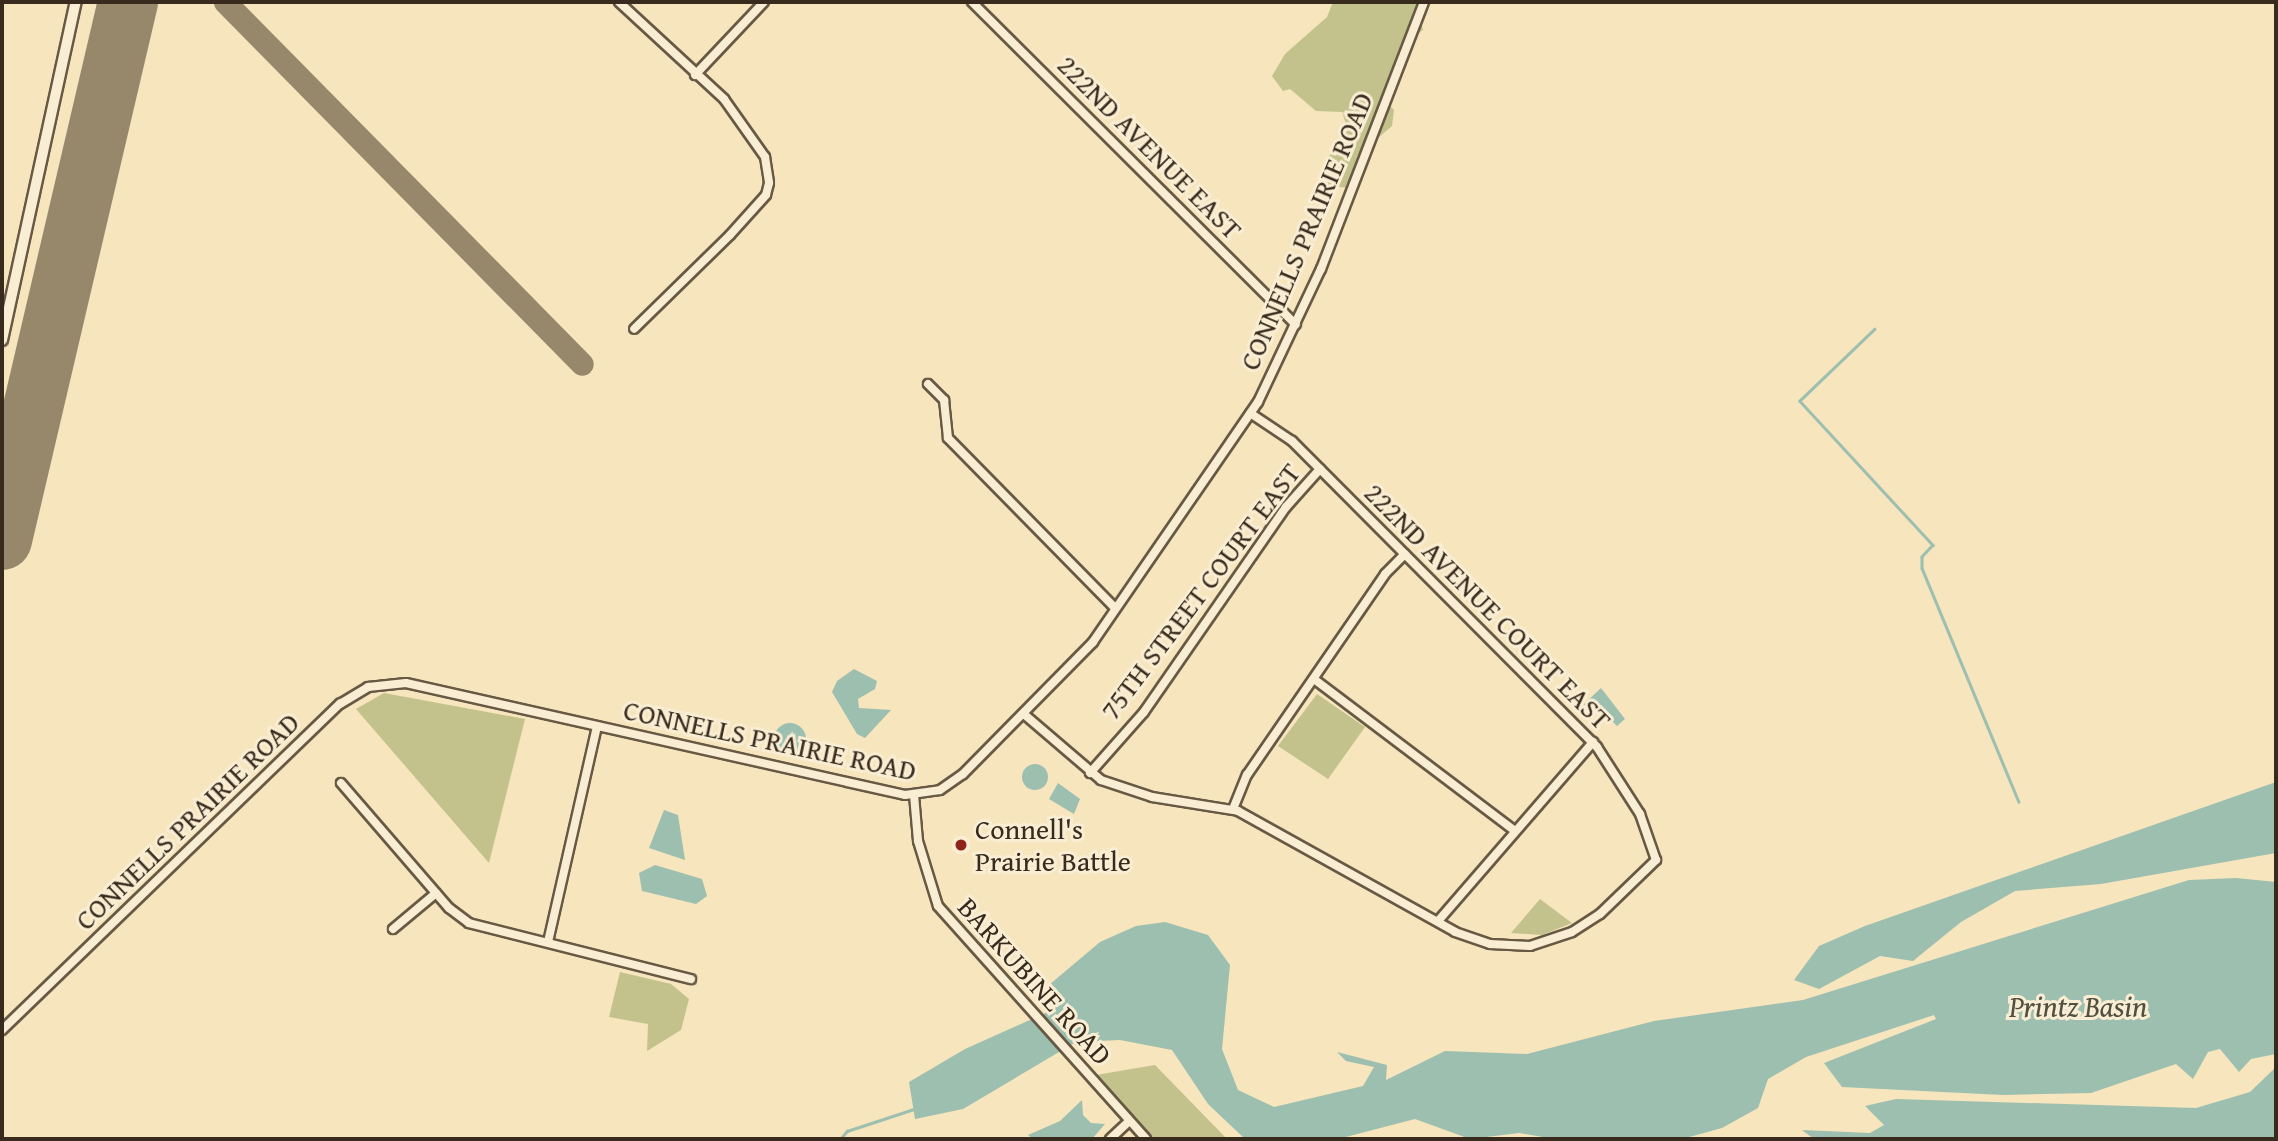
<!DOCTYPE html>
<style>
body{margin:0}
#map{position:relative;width:2278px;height:1141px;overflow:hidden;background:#f6e5bd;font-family:"Gentium Book Plus",serif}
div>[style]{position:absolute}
.green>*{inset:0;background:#c4c28c}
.water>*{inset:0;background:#9dbfb0}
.round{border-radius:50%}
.stream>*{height:2.5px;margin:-1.25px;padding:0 1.25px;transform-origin:1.25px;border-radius:1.25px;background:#9dbfb0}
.taxiway>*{height:23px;margin:-11.5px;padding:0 11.5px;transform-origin:11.5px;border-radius:11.5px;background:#97886c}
.runway>*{height:60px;margin:-30px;padding:0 30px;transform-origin:30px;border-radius:30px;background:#97886c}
.roads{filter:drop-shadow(2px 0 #685944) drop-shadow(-2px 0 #685944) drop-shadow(0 2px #685944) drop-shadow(0 -2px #685944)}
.street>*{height:8px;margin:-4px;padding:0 4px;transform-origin:4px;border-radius:4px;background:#f9eed4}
.secondary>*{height:10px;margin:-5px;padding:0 5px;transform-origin:5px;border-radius:5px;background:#f9eed4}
.dots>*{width:19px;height:19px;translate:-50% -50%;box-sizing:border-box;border:4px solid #f9eed4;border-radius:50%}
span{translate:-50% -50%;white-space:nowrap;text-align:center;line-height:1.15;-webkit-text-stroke:6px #f9eed4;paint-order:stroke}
.street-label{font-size:28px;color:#382a1c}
.poi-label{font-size:28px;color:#382a1c}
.left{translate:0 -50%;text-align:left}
.water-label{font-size:30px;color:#514f41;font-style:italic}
.frame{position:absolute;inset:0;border:4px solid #382a1c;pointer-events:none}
</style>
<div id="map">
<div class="green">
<i style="clip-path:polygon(1333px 2px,1429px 2px,1418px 12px,1423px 30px,1400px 45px,1405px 69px,1386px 102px,1394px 110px,1392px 126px,1357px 156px,1354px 181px,1347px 188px,1329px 185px,1320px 176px,1335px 143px,1348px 130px,1342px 112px,1316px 111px,1290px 89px,1283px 91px,1272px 76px,1285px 54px,1327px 17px)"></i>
<i style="clip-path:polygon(384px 693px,525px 719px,489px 863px,356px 709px)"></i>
<i style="clip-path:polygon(1317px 694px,1365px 727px,1328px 779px,1278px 746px)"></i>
<i style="clip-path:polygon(1540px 899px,1572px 923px,1542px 935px,1511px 933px)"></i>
<i style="clip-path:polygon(620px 972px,671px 984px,689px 999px,681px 1030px,647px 1051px,648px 1024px,609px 1017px)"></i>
<i style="clip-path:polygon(1155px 1065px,1227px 1139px,1152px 1139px,1090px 1076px)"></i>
</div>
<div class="water">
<i style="clip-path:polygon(854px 669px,877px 681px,875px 689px,858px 699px,859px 708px,891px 710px,865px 738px,857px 734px,832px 692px,837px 681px)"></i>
<i style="clip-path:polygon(1601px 688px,1625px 719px,1617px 726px,1597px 706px,1589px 711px,1583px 705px)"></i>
<i class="round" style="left:774px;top:723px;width:32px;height:32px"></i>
<i class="round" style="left:1022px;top:764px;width:26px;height:26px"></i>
<i style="clip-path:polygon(2276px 782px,2276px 853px,2101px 884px,2015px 891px,1961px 922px,1913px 961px,1880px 956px,1819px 989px,1794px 980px,1819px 946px,1865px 926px)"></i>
<i style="clip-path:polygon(1058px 783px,1080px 799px,1074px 814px,1049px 799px)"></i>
<i style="clip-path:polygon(664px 810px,678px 815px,685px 860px,649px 848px)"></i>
<i style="clip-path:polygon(655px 865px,702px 879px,707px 896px,696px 904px,642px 891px,639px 873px)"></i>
<i style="clip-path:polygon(2236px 878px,2276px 882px,2276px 1054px,2251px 1059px,2239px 1072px,2220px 1049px,2208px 1052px,2193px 1079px,2176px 1064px,2091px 1093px,2003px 1095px,1842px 1087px,1824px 1063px,1936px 1019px,1934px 1015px,1806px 1057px,1768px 1079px,1758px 1108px,1722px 1128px,1682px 1139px,1554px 1139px,1519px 1133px,1470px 1139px,1415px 1119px,1338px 1139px,1245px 1139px,1208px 1104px,1172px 1050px,1120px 1040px,1076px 1042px,963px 1109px,915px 1119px,909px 1082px,965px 1049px,1052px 1010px,1049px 985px,1100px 942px,1136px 926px,1165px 922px,1208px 935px,1230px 965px,1222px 1049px,1238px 1090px,1274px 1107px,1363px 1086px,1374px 1067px,1346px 1061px,1337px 1052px,1387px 1065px,1386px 1080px,1445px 1051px,1527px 1054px,1654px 1021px,1803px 1000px,2189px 880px)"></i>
<i style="clip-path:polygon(2276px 1067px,2276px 1139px,1814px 1139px,1802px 1130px,1870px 1133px,1884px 1125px,1865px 1106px,1896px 1099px,2196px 1108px,2250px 1092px)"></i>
<i style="clip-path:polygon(1082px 1100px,1083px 1115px,1091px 1123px,1105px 1124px,1092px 1139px,1033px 1139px,1028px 1135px,1060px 1121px)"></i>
</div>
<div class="stream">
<i style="left:1875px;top:329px;width:104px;rotate:136.2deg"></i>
<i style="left:1800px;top:401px;width:196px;rotate:47.3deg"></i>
<i style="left:1933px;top:545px;width:16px;rotate:133deg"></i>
<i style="left:1922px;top:557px;width:11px;rotate:90deg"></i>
<i style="left:1922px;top:568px;width:253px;rotate:67.5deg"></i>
<i style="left:840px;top:1139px;width:11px;rotate:-49deg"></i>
<i style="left:847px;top:1131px;width:74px;rotate:-18.2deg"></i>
</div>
<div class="taxiway">
<i style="left:225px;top:2px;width:508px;rotate:45.4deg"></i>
</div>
<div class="runway">
<i style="left:2px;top:540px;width:553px;rotate:-76.82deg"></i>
</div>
<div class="roads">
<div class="street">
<i style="left:619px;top:2px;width:143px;rotate:42.7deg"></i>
<i style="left:724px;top:99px;width:71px;rotate:54.7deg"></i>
<i style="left:765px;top:157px;width:26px;rotate:81deg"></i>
<i style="left:769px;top:183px;width:12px;rotate:104deg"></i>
<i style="left:766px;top:195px;width:54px;rotate:132deg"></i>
<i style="left:730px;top:235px;width:134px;rotate:135.6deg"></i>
<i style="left:972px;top:2px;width:457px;rotate:44.9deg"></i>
<i style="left:695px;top:75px;width:100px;rotate:-46.6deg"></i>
<i style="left:928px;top:384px;width:23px;rotate:45deg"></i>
<i style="left:944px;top:400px;width:38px;rotate:84deg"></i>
<i style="left:948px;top:438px;width:238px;rotate:45.5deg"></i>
<i style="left:1314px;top:679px;width:252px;rotate:37.1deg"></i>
<i style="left:1025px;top:715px;width:100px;rotate:40.5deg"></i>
<i style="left:1101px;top:780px;width:54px;rotate:18.4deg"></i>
<i style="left:1152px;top:797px;width:87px;rotate:9.2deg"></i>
<i style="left:1238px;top:811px;width:248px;rotate:29.1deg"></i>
<i style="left:1455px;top:932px;width:37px;rotate:19deg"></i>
<i style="left:1490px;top:944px;width:40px;rotate:2.9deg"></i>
<i style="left:1530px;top:946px;width:44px;rotate:-18.4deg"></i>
<i style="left:1572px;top:932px;width:33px;rotate:-33deg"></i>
<i style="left:1600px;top:914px;width:78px;rotate:-44deg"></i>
<i style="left:1656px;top:860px;width:49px;rotate:-109.2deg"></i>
<i style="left:1640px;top:814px;width:80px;rotate:-122.7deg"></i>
<i style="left:1597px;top:747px;width:432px;rotate:-134.9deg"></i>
<i style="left:1292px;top:441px;width:50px;rotate:-146.3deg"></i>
<i style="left:1090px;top:773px;width:81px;rotate:-48.5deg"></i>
<i style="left:1144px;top:712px;width:249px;rotate:-55.3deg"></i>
<i style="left:1286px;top:507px;width:51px;rotate:-48.2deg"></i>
<i style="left:341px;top:783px;width:165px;rotate:49.2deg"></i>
<i style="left:449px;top:908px;width:25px;rotate:37deg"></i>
<i style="left:469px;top:923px;width:229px;rotate:14.2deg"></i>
<i style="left:914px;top:795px;width:46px;rotate:85deg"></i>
<i style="left:918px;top:841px;width:68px;rotate:72.9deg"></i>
<i style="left:938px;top:906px;width:312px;rotate:48.2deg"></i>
<i style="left:1233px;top:809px;width:37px;rotate:-68deg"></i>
<i style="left:1247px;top:775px;width:244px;rotate:-55.5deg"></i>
<i style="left:1385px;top:574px;width:28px;rotate:-45deg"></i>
<i style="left:1438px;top:921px;width:237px;rotate:-49.1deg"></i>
<i style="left:393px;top:929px;width:56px;rotate:-39.9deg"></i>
<i style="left:548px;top:942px;width:221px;rotate:-77.2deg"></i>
<i style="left:2px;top:1030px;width:470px;rotate:-44deg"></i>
<i style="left:340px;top:704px;width:33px;rotate:-31deg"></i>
<i style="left:368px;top:687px;width:38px;rotate:-6deg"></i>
<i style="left:406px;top:683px;width:511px;rotate:12.65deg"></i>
<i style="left:905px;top:795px;width:35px;rotate:-8deg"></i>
<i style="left:940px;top:790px;width:28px;rotate:-35deg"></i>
<i style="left:963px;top:774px;width:185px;rotate:-45.4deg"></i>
<i style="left:1093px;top:642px;width:291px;rotate:-55.5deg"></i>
<i style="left:1258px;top:402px;width:147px;rotate:-64.7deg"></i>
<i style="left:1321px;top:269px;width:286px;rotate:-68.9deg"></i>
<i style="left:1110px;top:1139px;width:26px;rotate:-43deg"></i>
</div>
<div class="secondary">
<i style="left:2px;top:340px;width:346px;rotate:-77.7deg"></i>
</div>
</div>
<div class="dots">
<i style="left:961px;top:845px;background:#8f2418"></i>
</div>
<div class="street-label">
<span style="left:1150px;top:147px;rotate:45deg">222ND AVENUE EAST</span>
<span style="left:1306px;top:231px;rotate:-67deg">CONNELLS PRAIRIE ROAD</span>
<span style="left:1200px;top:591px;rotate:-53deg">75TH STREET COURT EAST</span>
<span style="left:1488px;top:606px;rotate:45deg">222ND AVENUE COURT EAST</span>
<span style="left:770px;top:740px;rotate:12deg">CONNELLS PRAIRIE ROAD</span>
<span style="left:187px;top:821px;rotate:-44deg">CONNELLS PRAIRIE ROAD</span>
<span style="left:1035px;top:981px;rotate:48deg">BARKUBINE ROAD</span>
</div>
<div class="poi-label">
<span class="left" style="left:975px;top:845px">Connell's<br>Prairie Battle</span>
</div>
<div class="water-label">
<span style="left:2078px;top:1006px">Printz Basin</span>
</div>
<div class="frame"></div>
</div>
